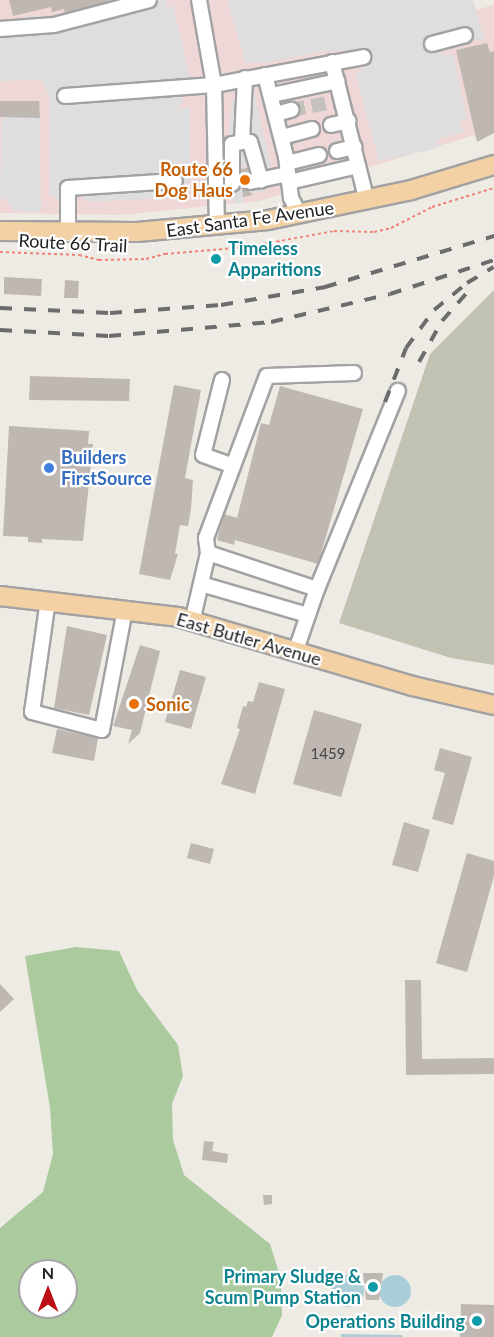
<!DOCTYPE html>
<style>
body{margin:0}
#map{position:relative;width:494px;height:1337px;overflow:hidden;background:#eeebe5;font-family:Lato,sans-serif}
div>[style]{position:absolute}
.commercial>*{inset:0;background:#eed7d6}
.construction>*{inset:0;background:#c2c2b2}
.forest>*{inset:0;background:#abca9e}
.parking>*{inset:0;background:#dedede}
.water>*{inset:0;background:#aaced8}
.round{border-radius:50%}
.building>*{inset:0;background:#bfb7b2}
.minor-tunnel>*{height:14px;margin-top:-7px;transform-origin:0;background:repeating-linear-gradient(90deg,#c4c2bd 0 14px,transparent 0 21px)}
.path>*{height:2px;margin-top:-1px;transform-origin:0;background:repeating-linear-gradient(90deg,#ee8277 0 3px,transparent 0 6px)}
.roads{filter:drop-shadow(2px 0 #a2a2a2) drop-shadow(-2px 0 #a2a2a2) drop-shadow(0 2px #a2a2a2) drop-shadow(0 -2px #a2a2a2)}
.minor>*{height:14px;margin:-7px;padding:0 7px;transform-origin:7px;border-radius:7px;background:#fff}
.major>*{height:18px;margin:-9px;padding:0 9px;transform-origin:9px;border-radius:9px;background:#f4d1a5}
.rail>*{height:4px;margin-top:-2px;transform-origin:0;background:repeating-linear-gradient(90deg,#6c6c6c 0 12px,transparent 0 24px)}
.dots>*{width:16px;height:16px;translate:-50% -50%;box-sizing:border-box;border:3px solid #fff;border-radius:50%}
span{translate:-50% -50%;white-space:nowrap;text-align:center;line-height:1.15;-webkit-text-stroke:4.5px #fff;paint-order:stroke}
.number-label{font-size:15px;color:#464443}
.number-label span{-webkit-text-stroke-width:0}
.food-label{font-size:18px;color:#c56008;font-weight:700}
.right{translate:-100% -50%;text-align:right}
.left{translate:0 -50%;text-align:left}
.street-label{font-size:18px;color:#1e1e1e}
.culture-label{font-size:18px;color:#0d838f;font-weight:700}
.shop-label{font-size:18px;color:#366cbe;font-weight:700}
.north{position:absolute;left:18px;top:1259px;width:60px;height:60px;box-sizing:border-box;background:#fff;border:2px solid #a5a5a5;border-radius:50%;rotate:0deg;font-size:16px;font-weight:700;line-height:24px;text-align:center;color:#1e1e1e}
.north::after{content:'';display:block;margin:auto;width:21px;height:27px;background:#bc1114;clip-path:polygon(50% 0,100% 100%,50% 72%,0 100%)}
</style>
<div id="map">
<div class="commercial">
<i style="clip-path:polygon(0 0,473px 0,476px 10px,494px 5px,494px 129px,259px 201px,121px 215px,0 213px)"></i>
</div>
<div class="construction">
<i style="clip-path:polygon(494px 290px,494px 665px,451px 658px,339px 623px,430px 354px)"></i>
</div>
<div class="forest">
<i style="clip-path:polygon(evenodd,76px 947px,119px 951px,137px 990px,178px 1045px,183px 1076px,172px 1104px,173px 1140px,184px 1175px,270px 1244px,281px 1279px,282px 1315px,272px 1337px,0 1337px,0 1228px,43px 1192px,53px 1154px,50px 1108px,25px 956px,76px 947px,30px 1271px,66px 1271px,66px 1307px,30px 1307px,30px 1271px)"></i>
</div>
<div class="parking">
<i style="clip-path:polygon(125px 0,166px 0,167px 9px,173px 5px,190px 77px,182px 83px,183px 100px,179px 107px,182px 110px,190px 107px,190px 182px,180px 188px,185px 197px,86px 202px,82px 193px,78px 199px,58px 200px,49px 194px,49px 96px,42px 80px,0 81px,0 23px,35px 15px,63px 19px)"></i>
<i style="clip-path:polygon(227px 0,472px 0,484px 38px,441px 50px,443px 56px,453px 54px,467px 118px,459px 121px,464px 132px,436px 139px,439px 148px,379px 161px,355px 72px,363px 70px,357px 50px,322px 51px,270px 62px,246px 63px)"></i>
<i style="clip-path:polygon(254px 92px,275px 185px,253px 195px,249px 167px,240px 164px,243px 203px,236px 203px,228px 194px,227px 158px,232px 99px,250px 97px)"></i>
<i style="clip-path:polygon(2px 117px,40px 118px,41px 212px,14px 211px,5px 199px,0 198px)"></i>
</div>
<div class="water">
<i class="round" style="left:332px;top:1275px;width:32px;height:32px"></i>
<i class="round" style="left:379px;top:1275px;width:32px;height:32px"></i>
<i style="clip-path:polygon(341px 1334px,402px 1335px,403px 1337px,341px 1337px)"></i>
</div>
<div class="building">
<i style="clip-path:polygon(9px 0,109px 0,109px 1px,65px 13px,64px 9px,52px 12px,51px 7px,13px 16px)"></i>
<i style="clip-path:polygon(487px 43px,490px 52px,494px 51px,494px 133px,477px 142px,456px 50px)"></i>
<i style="clip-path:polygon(0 101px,39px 101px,40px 118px,0 117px)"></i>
<i style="clip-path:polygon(248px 168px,250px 173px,241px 183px,253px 195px,243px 197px,241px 182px,241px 169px)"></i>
<i style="clip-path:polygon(4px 277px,42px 279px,41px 296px,4px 294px)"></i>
<i style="clip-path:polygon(65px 280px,79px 281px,78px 298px,64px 298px)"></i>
<i style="clip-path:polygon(30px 376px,130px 379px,129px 401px,29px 400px)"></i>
<i style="clip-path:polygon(174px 385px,201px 390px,185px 478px,193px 480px,191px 509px,188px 526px,180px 525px,175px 554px,178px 554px,170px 580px,139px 574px)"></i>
<i style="clip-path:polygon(280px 386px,363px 409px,318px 564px,235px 540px,234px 545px,217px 540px,224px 514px,237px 518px,261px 423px,269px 425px)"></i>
<i style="clip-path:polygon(9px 426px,89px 431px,88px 444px,93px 444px,83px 541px,42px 539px,42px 543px,28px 542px,28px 537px,3px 536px)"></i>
<i style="clip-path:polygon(67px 626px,107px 635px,89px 715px,54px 708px)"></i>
<i style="clip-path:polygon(140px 645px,160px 651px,140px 733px,128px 744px,132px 730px,113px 726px)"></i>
<i style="clip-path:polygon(180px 670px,206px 677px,191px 729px,165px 722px)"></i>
<i style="clip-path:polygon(259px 682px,285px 689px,255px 794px,221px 784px,240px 729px,237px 728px,243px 706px,246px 707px,248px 701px,253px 702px)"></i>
<i style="clip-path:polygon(314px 710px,362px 724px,341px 797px,293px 784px)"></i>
<i style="clip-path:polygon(57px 729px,98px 738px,94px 761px,52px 753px)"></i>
<i style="clip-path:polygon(440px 748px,472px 757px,453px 825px,432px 819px,445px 773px,434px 770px)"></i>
<i style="clip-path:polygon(404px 822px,430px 830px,418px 872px,392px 865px)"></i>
<i style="clip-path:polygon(191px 843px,214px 849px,210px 864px,187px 858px)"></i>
<i style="clip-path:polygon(467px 853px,494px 861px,494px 876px,467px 972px,436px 963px)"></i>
<i style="clip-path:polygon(405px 980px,421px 980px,422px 1059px,494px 1058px,494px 1074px,406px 1075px)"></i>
<i style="clip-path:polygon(0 984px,14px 999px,0 1012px)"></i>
<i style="clip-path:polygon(204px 1141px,214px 1142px,212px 1151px,228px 1154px,227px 1163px,202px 1160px)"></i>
<i style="clip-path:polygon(263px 1195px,272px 1195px,272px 1204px,264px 1205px)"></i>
<i style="clip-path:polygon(363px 1273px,383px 1273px,379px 1300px,366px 1300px)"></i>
<i style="clip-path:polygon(461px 1304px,494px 1305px,494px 1337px,460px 1337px)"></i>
</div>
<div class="minor-tunnel">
<i style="left:291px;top:110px;width:43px;rotate:-10.8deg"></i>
</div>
<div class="path">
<i style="left:0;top:252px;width:79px;rotate:2.2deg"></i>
<i style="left:79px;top:255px;width:21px;rotate:14deg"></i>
<i style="left:99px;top:260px;width:47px;rotate:-1.2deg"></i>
<i style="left:146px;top:259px;width:20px;rotate:-15deg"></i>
<i style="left:165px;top:254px;width:82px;rotate:-4.9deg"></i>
<i style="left:247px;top:247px;width:88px;rotate:-10.4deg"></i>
<i style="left:334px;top:231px;width:40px;rotate:1.4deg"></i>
<i style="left:374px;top:232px;width:17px;rotate:-13deg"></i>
<i style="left:391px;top:228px;width:46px;rotate:-27.1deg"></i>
<i style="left:432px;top:207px;width:65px;rotate:-17deg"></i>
</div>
<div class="roads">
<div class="minor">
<i style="left:199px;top:0;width:86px;rotate:80deg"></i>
<i style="left:214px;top:85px;width:141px;rotate:88.8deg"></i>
<i style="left:0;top:29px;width:54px;rotate:-4.2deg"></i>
<i style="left:54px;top:25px;width:98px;rotate:-14.7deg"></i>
<i style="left:432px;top:44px;width:34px;rotate:-15deg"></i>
<i style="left:332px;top:62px;width:143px;rotate:75.9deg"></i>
<i style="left:265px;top:75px;width:85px;rotate:75.6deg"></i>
<i style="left:286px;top:157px;width:41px;rotate:83deg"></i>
<i style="left:291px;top:198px;width:19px;rotate:62deg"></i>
<i style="left:245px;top:78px;width:64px;rotate:92.7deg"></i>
<i style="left:242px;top:142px;width:8px"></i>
<i style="left:250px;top:142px;width:40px;rotate:74deg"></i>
<i style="left:272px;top:95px;width:67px;rotate:-12deg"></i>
<i style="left:65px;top:96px;width:149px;rotate:-4.2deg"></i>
<i style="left:214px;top:85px;width:152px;rotate:-10.6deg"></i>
<i style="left:276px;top:114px;width:16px;rotate:-15deg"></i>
<i style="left:331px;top:125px;width:18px;rotate:-13deg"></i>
<i style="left:282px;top:137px;width:31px;rotate:-15deg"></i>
<i style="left:337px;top:151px;width:18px;rotate:-13deg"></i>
<i style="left:287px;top:163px;width:33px;rotate:-14deg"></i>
<i style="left:250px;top:182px;width:39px;rotate:-12deg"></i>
<i style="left:289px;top:182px;width:71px;rotate:-13.1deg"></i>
<i style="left:232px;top:184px;width:40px;rotate:-90deg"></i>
<i style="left:232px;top:144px;width:10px;rotate:-11deg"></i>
<i style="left:68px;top:234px;width:46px;rotate:-90deg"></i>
<i style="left:68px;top:188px;width:107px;rotate:-3.7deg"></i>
<i style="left:222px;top:380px;width:77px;rotate:104.2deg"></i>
<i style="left:203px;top:455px;width:32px;rotate:20deg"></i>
<i style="left:208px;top:553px;width:15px;rotate:-98deg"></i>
<i style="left:206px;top:538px;width:173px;rotate:-69.4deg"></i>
<i style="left:267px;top:376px;width:87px;rotate:-2deg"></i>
<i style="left:201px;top:584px;width:111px;rotate:16.2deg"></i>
<i style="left:317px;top:589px;width:214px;rotate:-67.8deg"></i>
<i style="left:48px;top:600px;width:113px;rotate:98.1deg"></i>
<i style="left:32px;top:712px;width:72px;rotate:14.4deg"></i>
<i style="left:102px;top:730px;width:123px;rotate:-79.2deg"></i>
<i style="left:192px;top:622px;width:71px;rotate:-76.9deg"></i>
<i style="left:208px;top:553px;width:115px;rotate:18.3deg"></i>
<i style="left:317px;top:589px;width:68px;rotate:109deg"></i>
</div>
<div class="major">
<i style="left:0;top:231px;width:137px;rotate:0.4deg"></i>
<i style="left:137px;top:232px;width:132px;rotate:-5.2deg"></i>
<i style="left:268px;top:220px;width:146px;rotate:-11.8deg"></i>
<i style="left:411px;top:190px;width:87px;rotate:-16.8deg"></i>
<i style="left:0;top:596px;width:179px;rotate:6.7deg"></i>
<i style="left:178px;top:617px;width:245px;rotate:16.4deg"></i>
<i style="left:413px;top:686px;width:83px;rotate:13.2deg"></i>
</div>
</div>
<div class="rail">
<i style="left:0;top:308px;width:110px;rotate:2.6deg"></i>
<i style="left:110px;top:313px;width:111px;rotate:-4.1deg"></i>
<i style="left:221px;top:305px;width:106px;rotate:-9.8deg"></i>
<i style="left:325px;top:287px;width:177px;rotate:-16.8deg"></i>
<i style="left:0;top:330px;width:109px;rotate:3.2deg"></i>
<i style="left:109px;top:336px;width:163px;rotate:-4.9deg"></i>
<i style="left:271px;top:322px;width:122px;rotate:-13.2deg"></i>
<i style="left:390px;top:294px;width:109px;rotate:-18.1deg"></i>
<i style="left:419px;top:362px;width:47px;rotate:-60.7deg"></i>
<i style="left:442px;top:321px;width:47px;rotate:-48.5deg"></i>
<i style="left:385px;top:402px;width:58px;rotate:-68.7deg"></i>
<i style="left:406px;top:348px;width:47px;rotate:-53.6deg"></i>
<i style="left:434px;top:310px;width:43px;rotate:-39.3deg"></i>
<i style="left:467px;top:283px;width:31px;rotate:-31deg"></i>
</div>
<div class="dots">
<i style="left:245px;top:180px;background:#e8710a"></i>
<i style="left:216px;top:259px;background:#0f9aa8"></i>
<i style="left:49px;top:468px;background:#3f7fe0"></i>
<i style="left:134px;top:704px;background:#e8710a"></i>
<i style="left:373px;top:1287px;background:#0f9aa8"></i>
<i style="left:477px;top:1321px;background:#0f9aa8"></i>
</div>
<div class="number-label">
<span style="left:328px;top:754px">1459</span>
</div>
<div class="food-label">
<span class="right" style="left:233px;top:180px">Route 66<br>Dog Haus</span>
<span class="left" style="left:146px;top:704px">Sonic</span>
</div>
<div class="street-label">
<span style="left:250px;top:219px;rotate:-8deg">East Santa Fe Avenue</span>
<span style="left:73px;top:243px;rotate:3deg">Route 66 Trail</span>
<span style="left:249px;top:639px;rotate:16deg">East Butler Avenue</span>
</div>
<div class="culture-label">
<span class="left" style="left:228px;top:259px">Timeless<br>Apparitions</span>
<span class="right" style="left:361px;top:1287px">Primary Sludge &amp;<br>Scum Pump Station</span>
<span class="right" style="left:465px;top:1321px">Operations Building</span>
</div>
<div class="shop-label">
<span class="left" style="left:61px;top:468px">Builders<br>FirstSource</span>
</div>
<div class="north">N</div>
</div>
